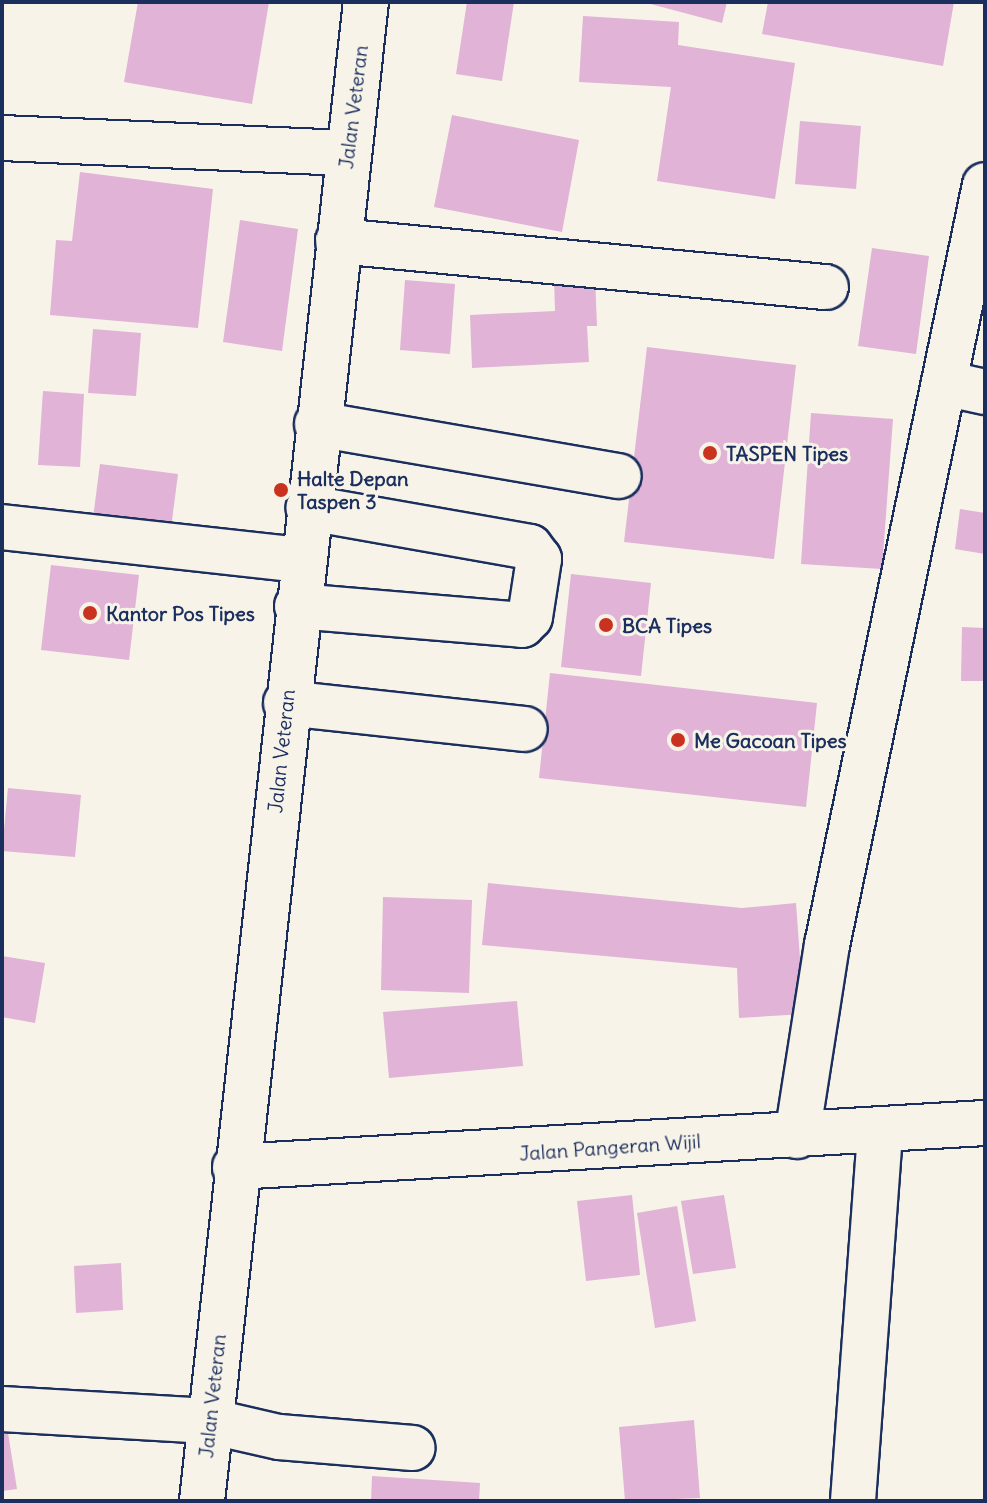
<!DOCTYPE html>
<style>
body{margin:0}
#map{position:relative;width:987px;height:1503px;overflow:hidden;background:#f7f3e8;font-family:Delius,sans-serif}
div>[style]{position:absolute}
.building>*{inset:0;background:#e0b3d7}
.roads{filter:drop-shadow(2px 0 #1b2f5e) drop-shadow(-2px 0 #1b2f5e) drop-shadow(0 2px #1b2f5e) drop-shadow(0 -2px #1b2f5e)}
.minor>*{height:44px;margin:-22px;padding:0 22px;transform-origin:22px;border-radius:22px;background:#f7f3e8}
.major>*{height:44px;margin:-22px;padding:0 22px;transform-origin:22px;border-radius:22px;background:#f7f3e8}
.dots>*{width:22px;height:22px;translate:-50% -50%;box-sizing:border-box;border:4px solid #f7f3e8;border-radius:50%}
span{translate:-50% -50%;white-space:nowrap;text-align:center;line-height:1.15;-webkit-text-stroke:6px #f7f3e8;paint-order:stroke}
.street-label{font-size:20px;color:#1b2f5e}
.poi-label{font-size:20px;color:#1b2f5e;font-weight:700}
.left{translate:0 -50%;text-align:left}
.frame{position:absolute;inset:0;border:4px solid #1b2f5e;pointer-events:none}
</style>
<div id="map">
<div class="building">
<i style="clip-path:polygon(138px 2px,269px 2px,252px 104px,124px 82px)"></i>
<i style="clip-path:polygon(467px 2px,514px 2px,502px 81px,456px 74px)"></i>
<i style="clip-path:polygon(643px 2px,727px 2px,722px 23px)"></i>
<i style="clip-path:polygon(768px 2px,954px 2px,943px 66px,762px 34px)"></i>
<i style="clip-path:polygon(583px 16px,679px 22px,678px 45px,795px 63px,775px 199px,657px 181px,671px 87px,579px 82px)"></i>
<i style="clip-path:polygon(452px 115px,579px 140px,562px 232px,434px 207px)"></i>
<i style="clip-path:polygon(800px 121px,861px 126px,856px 189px,795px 184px)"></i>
<i style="clip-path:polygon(80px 172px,213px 189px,198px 328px,50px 315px,56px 240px,72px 241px)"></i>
<i style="clip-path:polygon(240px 220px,298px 229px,282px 351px,223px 342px)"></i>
<i style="clip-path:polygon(872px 248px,929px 256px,916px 354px,858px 346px)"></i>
<i style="clip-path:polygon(595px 276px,597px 326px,587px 326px,589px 362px,472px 368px,470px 315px,555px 311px,554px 278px)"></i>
<i style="clip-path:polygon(405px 280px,455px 284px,450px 354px,400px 350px)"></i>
<i style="clip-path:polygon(93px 329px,141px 333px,136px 396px,88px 393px)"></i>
<i style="clip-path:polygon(647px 347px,796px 365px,774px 559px,624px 542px)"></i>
<i style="clip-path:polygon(43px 391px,84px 394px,80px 467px,38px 465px)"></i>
<i style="clip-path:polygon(811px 413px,893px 419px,882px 569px,801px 564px)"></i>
<i style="clip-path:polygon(100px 464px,178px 474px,171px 528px,93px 518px)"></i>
<i style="clip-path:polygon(960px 509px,985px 513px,985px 554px,955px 549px)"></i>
<i style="clip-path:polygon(51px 565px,139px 575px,129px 660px,41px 650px)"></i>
<i style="clip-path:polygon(571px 574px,651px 583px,641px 676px,561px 667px)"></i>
<i style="clip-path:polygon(962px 627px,985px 628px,985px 681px,961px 681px)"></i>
<i style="clip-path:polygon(550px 673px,817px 703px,806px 807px,539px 778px)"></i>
<i style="clip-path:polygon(8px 788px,81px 795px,75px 857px,2px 851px)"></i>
<i style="clip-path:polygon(488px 883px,742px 908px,796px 903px,804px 1014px,739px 1018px,737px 968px,482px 945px)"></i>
<i style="clip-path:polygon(383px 897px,472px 900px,469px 993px,381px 990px)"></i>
<i style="clip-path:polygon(2px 956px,45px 963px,35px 1023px,2px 1017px)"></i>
<i style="clip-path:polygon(517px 1001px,523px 1066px,389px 1078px,383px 1012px)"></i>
<i style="clip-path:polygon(632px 1195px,640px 1275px,586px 1281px,577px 1201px)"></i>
<i style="clip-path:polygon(724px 1195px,736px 1268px,693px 1274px,681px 1201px)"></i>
<i style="clip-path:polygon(677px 1206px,696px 1321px,655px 1328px,637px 1213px)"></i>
<i style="clip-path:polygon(121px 1263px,123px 1310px,76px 1313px,74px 1266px)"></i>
<i style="clip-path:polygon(694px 1420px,700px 1498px,625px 1501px,619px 1427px)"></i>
<i style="clip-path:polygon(8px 1433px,17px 1489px,2px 1491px,2px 1434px)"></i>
<i style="clip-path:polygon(372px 1476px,480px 1483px,479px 1501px,371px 1501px)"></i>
</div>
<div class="roads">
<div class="minor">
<i style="left:2px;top:138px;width:345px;rotate:2.5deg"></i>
<i style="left:338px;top:241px;width:490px;rotate:5.4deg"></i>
<i style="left:944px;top:383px;width:42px;rotate:12.4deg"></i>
<i style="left:317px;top:424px;width:306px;rotate:9.8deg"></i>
<i style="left:2px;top:527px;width:302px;rotate:6.3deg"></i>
<i style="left:297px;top:606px;width:226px;rotate:4.8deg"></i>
<i style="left:522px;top:625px;width:11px;rotate:-45deg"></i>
<i style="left:530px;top:617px;width:59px;rotate:-81.2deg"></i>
<i style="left:539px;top:559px;width:15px;rotate:-127deg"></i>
<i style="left:530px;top:547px;width:225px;rotate:-170deg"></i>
<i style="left:286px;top:703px;width:240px;rotate:6.2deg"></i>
<i style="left:797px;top:1136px;width:193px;rotate:-81.1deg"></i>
<i style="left:827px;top:945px;width:776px;rotate:-78.26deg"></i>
<i style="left:235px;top:1167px;width:751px;rotate:-3.36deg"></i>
<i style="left:2px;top:1409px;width:207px;rotate:3.3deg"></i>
<i style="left:209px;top:1421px;width:72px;rotate:12.9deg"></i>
<i style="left:279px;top:1437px;width:134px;rotate:4.7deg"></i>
<i style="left:853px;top:1501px;width:372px;rotate:-85.8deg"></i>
</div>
<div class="major">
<i style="left:202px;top:1501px;width:1508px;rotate:-83.76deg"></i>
</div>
</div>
<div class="dots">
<i style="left:710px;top:453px;background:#c8321e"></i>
<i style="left:281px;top:490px;background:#c8321e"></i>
<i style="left:90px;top:613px;background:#c8321e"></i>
<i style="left:606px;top:625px;background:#c8321e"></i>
<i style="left:678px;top:740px;background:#c8321e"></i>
</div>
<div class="street-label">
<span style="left:353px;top:107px;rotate:-83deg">Jalan Veteran</span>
<span style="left:281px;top:751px;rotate:-84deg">Jalan Veteran</span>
<span style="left:610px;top:1147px;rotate:-4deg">Jalan Pangeran Wijil</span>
<span style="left:212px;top:1396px;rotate:-84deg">Jalan Veteran</span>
</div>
<div class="poi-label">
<span class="left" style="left:726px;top:453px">TASPEN Tipes</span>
<span class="left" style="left:297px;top:490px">Halte Depan<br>Taspen 3</span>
<span class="left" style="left:106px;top:613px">Kantor Pos Tipes</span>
<span class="left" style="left:622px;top:625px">BCA Tipes</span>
<span class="left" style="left:694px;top:740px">Me Gacoan Tipes</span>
</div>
<div class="frame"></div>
</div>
